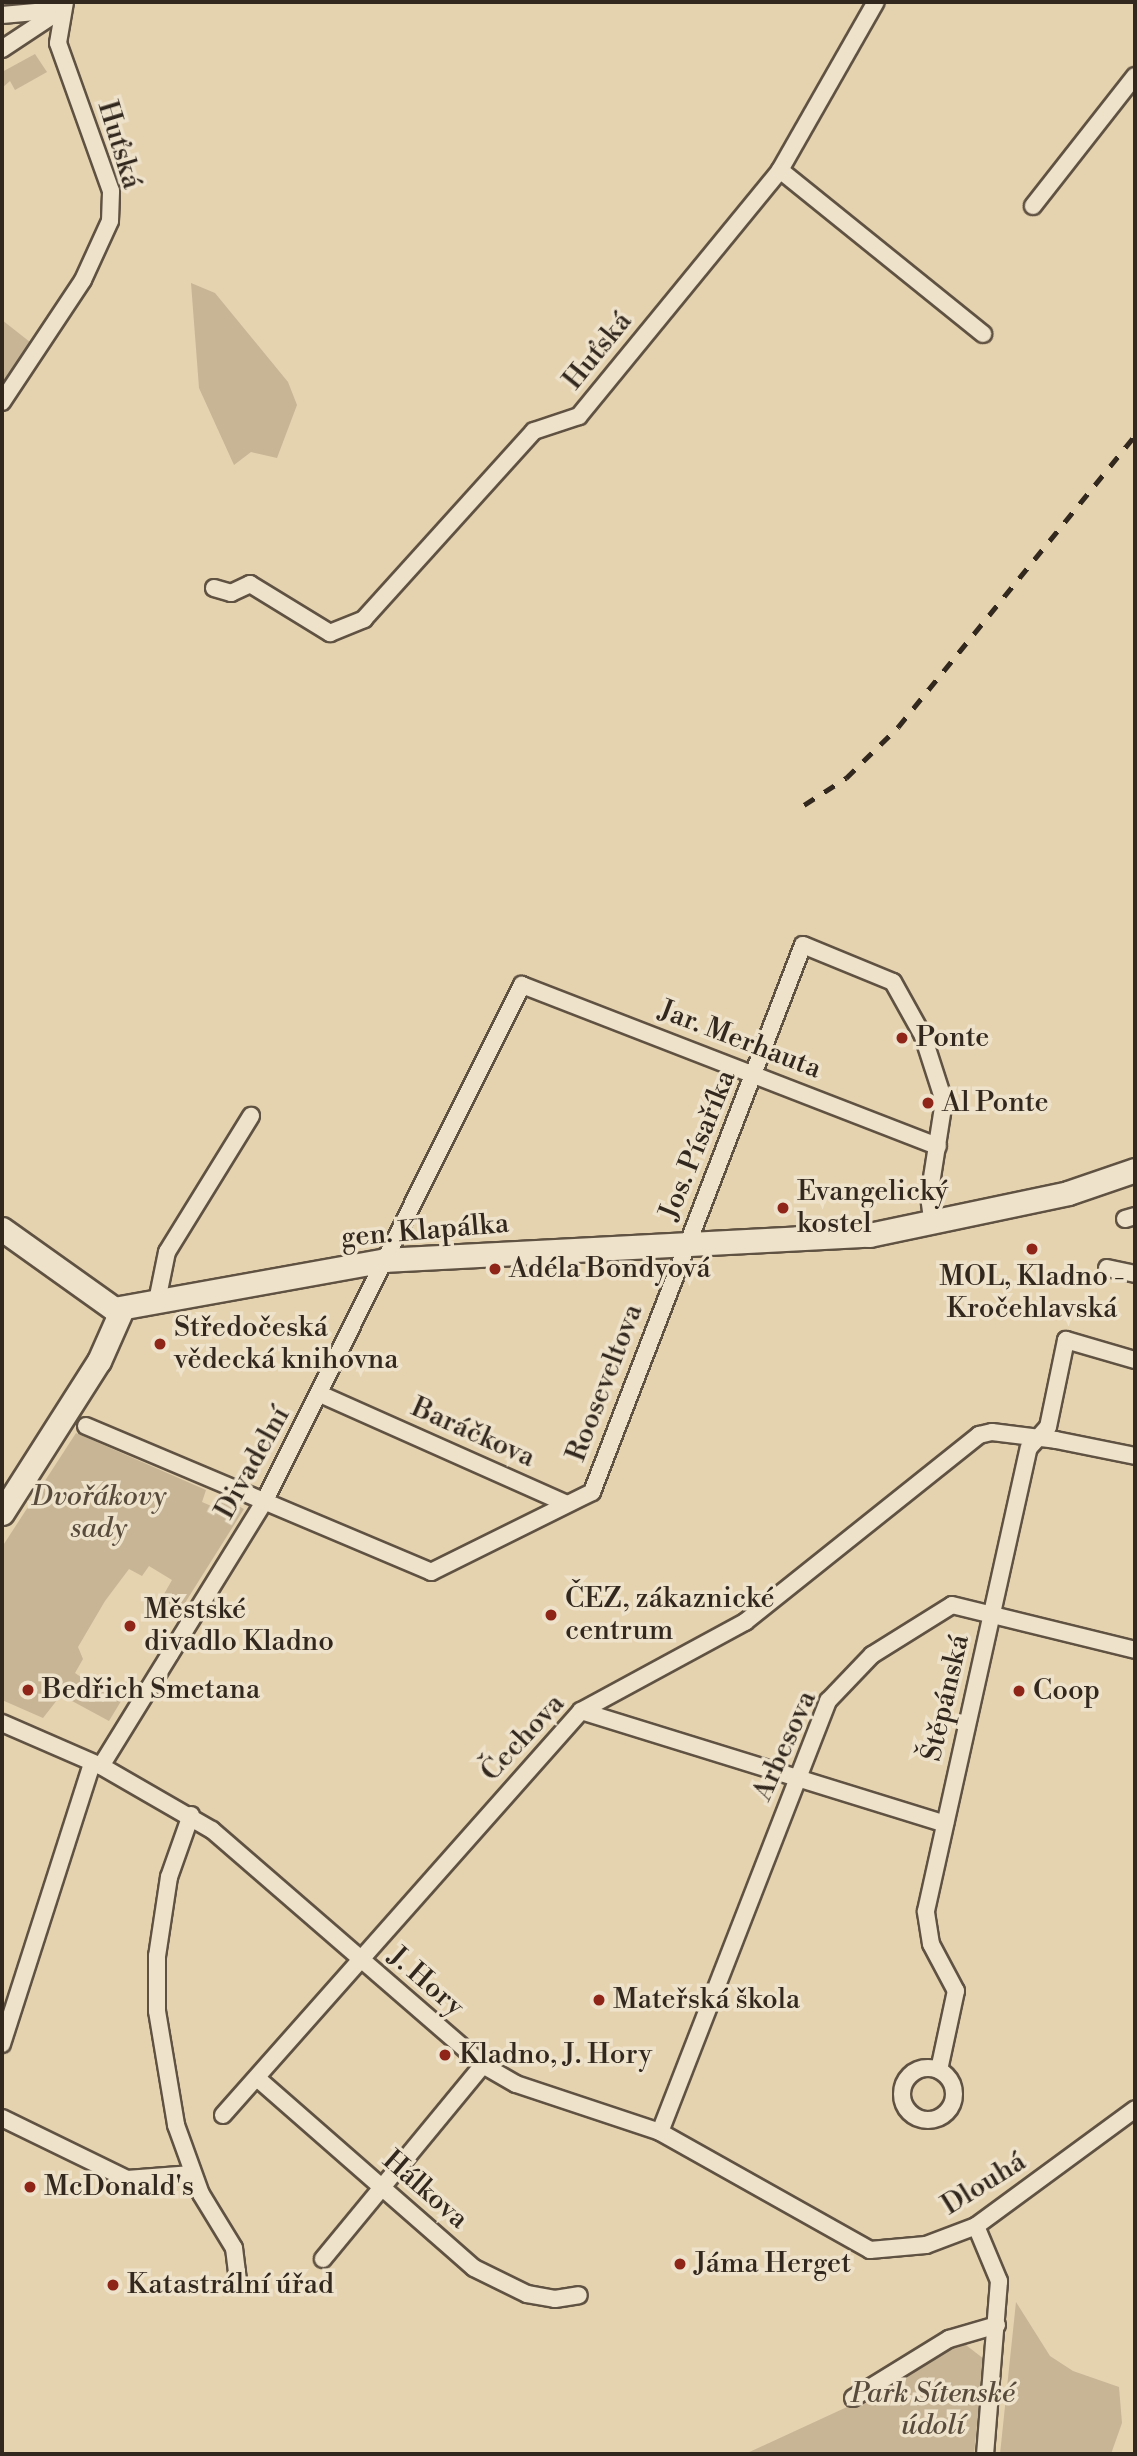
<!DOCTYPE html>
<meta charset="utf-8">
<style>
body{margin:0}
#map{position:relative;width:1137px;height:2456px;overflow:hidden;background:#e5d2af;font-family:"Libre Bodoni",serif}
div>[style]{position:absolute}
.green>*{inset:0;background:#c7b596}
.roads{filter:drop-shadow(2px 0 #605242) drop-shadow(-2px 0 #605242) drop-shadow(0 2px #605242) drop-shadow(0 -2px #605242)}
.street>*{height:16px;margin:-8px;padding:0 8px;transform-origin:8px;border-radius:8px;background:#eee2cb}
.street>.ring{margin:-8px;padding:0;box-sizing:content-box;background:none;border:16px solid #eee2cb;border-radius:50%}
.secondary>*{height:23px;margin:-11.5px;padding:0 11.5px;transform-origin:11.5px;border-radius:11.5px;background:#eee2cb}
.rail>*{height:4.5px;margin-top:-2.25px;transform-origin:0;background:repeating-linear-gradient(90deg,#33281e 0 12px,transparent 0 24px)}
.dots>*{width:19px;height:19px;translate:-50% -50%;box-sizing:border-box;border:4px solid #eee2cb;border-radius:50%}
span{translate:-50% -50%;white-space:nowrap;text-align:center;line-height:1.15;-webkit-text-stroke:7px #eee2cb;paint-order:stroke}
.street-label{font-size:28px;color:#33281e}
.poi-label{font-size:28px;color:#33281e}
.left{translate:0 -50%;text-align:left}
.park-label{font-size:28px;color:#584b3c;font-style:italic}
.frame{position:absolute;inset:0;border:4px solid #33281e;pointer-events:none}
</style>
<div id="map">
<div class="green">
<i style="clip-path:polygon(35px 54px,47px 72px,15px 90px,10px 81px,2px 88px,2px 72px)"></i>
<i style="clip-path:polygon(191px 283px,215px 293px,288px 382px,297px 405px,277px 458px,251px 452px,234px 465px,199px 388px)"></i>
<i style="clip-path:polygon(2px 320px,30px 342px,2px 385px)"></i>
<i style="clip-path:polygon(76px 1433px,206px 1490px,202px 1502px,216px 1508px,221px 1497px,244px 1509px,178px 1614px,159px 1603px,172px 1580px,149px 1566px,142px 1576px,129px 1569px,105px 1601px,78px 1647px,83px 1659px,75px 1673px,109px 1696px,118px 1682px,132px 1683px,109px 1721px,61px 1695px,43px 1718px,2px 1700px,2px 1547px)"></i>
<i style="clip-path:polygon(1016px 2302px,1050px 2356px,1073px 2371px,1119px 2387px,1122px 2423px,1111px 2454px,1000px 2454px)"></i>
<i style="clip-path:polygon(962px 2342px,984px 2359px,974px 2454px,745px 2454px,860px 2401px)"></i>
</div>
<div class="roads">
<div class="street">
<i style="left:2px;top:15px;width:56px;rotate:-5.1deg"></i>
<i style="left:2px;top:49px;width:71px;rotate:-33.5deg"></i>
<i style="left:780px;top:170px;width:261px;rotate:38.9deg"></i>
<i style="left:1033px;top:206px;width:165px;rotate:-51.9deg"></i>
<i style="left:2px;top:402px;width:146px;rotate:-56.4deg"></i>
<i style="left:83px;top:280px;width:65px;rotate:-65.4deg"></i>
<i style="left:110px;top:221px;width:30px;rotate:-88deg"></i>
<i style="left:111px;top:191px;width:157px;rotate:-109.7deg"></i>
<i style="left:58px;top:43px;width:42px;rotate:-80.3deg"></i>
<i style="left:214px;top:588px;width:18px;rotate:16deg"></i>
<i style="left:231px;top:593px;width:21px;rotate:-25deg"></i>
<i style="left:250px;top:584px;width:94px;rotate:31.5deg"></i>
<i style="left:330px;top:633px;width:37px;rotate:-22deg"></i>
<i style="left:364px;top:619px;width:253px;rotate:-47.9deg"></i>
<i style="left:534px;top:431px;width:47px;rotate:-18.4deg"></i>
<i style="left:579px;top:416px;width:318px;rotate:-50.7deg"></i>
<i style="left:780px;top:170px;width:193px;rotate:-60.3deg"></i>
<i style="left:1125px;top:1219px;width:10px;rotate:-17deg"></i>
<i style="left:1107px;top:1268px;width:29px;rotate:12deg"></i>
<i style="left:157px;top:1301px;width:50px;rotate:-78.5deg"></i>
<i style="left:167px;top:1252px;width:160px;rotate:-58.3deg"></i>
<i style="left:320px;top:1394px;width:268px;rotate:24deg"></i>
<i style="left:86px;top:1426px;width:375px;rotate:22.9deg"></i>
<i style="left:431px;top:1572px;width:180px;rotate:-26.4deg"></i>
<i style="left:592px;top:1492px;width:586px;rotate:-68.91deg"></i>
<i style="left:803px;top:945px;width:97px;rotate:22.3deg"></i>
<i style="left:893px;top:982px;width:62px;rotate:60.9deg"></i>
<i style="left:923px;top:1036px;width:68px;rotate:72.1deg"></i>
<i style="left:944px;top:1101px;width:97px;rotate:98.9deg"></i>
<i style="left:929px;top:1197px;width:27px;rotate:82deg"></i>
<i style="left:581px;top:1711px;width:381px;rotate:17.2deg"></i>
<i style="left:2px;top:1723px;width:108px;rotate:23.5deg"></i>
<i style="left:101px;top:1766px;width:128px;rotate:30deg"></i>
<i style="left:212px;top:1830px;width:359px;rotate:40.9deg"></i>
<i style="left:483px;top:2065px;width:38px;rotate:30deg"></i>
<i style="left:516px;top:2084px;width:152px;rotate:18.4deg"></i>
<i style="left:660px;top:2132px;width:241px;rotate:29.3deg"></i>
<i style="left:870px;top:2250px;width:56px;rotate:-5.1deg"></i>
<i style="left:926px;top:2245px;width:53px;rotate:-20.8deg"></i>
<i style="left:976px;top:2226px;width:197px;rotate:-36.3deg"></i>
<i style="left:101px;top:1766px;width:310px;rotate:-58.3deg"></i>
<i style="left:264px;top:1502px;width:578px;rotate:-63.48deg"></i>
<i style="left:522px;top:985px;width:446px;rotate:21.2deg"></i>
<i style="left:191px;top:1815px;width:66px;rotate:109.5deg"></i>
<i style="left:169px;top:1877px;width:80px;rotate:98.6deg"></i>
<i style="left:157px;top:1956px;width:55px;rotate:90deg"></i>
<i style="left:157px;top:2011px;width:116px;rotate:80.5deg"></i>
<i style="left:176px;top:2125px;width:73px;rotate:70.1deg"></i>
<i style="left:201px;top:2194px;width:63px;rotate:58.6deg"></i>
<i style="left:234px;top:2248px;width:34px;rotate:83deg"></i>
<i style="left:2px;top:2044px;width:294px;rotate:-72.2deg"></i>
<i class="ring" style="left:902px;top:2068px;width:36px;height:36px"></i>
<i style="left:939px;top:2070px;width:81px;rotate:-77.9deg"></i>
<i style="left:956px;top:1991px;width:53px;rotate:-118deg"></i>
<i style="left:931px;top:1944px;width:33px;rotate:-99deg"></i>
<i style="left:926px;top:1911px;width:474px;rotate:-77.5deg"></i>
<i style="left:1029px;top:1448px;width:28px;rotate:-48deg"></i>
<i style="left:1048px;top:1427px;width:89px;rotate:-78.3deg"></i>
<i style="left:1066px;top:1340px;width:72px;rotate:16.2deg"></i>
<i style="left:257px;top:2078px;width:288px;rotate:41.2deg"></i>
<i style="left:474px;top:2268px;width:59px;rotate:26.1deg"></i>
<i style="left:527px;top:2294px;width:28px;rotate:10deg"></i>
<i style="left:555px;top:2299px;width:24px;rotate:-9deg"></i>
<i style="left:223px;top:2115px;width:540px;rotate:-48.45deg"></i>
<i style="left:581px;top:1711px;width:187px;rotate:-28.5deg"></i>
<i style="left:745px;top:1622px;width:300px;rotate:-38.6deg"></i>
<i style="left:979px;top:1435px;width:13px;rotate:-13deg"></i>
<i style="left:992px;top:1432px;width:64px;rotate:7.1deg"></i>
<i style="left:1056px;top:1440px;width:81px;rotate:11.4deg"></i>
<i style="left:2px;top:2118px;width:139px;rotate:26deg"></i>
<i style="left:127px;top:2179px;width:65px;rotate:-4.4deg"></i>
<i style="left:660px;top:2132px;width:463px;rotate:-68.7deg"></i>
<i style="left:828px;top:1701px;width:64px;rotate:-46.3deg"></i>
<i style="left:872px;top:1655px;width:94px;rotate:-32deg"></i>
<i style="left:952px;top:1605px;width:188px;rotate:13.8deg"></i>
<i style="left:976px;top:2226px;width:60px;rotate:67.3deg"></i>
<i style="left:999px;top:2281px;width:174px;rotate:94.6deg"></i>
<i style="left:323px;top:2259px;width:251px;rotate:-50.5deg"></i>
<i style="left:853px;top:2398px;width:113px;rotate:-31.6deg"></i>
<i style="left:949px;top:2339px;width:50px;rotate:-16.3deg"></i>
</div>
<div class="secondary">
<i style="left:2px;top:1229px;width:138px;rotate:35.5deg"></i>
<i style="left:114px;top:1309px;width:275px;rotate:-10.2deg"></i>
<i style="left:385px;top:1260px;width:485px;rotate:-3deg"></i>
<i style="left:869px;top:1235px;width:203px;rotate:-11.9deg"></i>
<i style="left:1068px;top:1193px;width:71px;rotate:-18.9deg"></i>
<i style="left:2px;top:1513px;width:180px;rotate:-57.5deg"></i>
<i style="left:99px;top:1361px;width:57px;rotate:-66.1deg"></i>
</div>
</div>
<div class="rail">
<i style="left:804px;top:805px;width:50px;rotate:-32.7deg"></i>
<i style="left:846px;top:778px;width:73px;rotate:-44.4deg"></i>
<i style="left:898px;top:727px;width:376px;rotate:-50.9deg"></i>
</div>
<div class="dots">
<i style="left:902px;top:1038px;background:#8f2418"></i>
<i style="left:928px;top:1103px;background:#8f2418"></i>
<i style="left:783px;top:1208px;background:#8f2418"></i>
<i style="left:1032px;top:1249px;background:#8f2418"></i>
<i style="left:495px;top:1269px;background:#8f2418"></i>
<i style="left:160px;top:1344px;background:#8f2418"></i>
<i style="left:551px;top:1615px;background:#8f2418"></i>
<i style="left:130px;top:1626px;background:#8f2418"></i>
<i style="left:28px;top:1690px;background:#8f2418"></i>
<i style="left:1019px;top:1691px;background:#8f2418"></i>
<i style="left:599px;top:2000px;background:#8f2418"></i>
<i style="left:445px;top:2055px;background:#8f2418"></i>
<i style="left:30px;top:2187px;background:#8f2418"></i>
<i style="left:680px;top:2264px;background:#8f2418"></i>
<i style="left:113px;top:2285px;background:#8f2418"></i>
</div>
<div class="street-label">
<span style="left:119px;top:145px;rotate:73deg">Huťská</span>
<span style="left:598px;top:351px;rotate:-51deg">Huťská</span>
<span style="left:740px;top:1040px;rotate:21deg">Jar. Merhauta</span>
<span style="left:698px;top:1145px;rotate:-68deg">Jos. Písaříka</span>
<span style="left:425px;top:1231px;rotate:-5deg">gen. Klapálka</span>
<span style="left:605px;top:1383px;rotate:-69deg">Rooseveltova</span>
<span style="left:473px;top:1433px;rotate:24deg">Baráčkova</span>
<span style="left:253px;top:1463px;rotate:-61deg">Divadelní</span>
<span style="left:946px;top:1698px;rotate:-77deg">Štěpánská</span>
<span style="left:523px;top:1738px;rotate:-47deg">Čechova</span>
<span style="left:785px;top:1746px;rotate:-66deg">Arbesova</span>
<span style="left:426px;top:1982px;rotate:41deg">J. Hory</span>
<span style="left:984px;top:2184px;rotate:-32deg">Dlouhá</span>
<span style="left:425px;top:2190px;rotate:41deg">Hálkova</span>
</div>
<div class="poi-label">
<span class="left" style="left:916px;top:1038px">Ponte</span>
<span class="left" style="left:942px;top:1103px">Al Ponte</span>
<span class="left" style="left:797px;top:1208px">Evangelický<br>kostel</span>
<span class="left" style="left:509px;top:1269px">Adéla Bondyová</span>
<span style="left:1032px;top:1293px">MOL, Kladno -<br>Kročehlavská</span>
<span class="left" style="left:174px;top:1344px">Středočeská<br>vědecká knihovna</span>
<span class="left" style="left:565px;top:1615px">ČEZ, zákaznické<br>centrum</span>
<span class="left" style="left:144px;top:1626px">Městské<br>divadlo Kladno</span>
<span class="left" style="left:42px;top:1690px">Bedřich Smetana</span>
<span class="left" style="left:1033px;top:1691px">Coop</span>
<span class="left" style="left:613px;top:2000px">Mateřská škola</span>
<span class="left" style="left:459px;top:2055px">Kladno, J. Hory</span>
<span class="left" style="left:44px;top:2187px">McDonald's</span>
<span class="left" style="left:694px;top:2264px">Jáma Herget</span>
<span class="left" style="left:127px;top:2285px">Katastrální úřad</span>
</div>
<div class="park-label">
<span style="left:99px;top:1513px">Dvořákovy<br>sady</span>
<span style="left:933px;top:2410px">Park Sítenské<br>údolí</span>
</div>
<div class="frame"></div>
</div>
